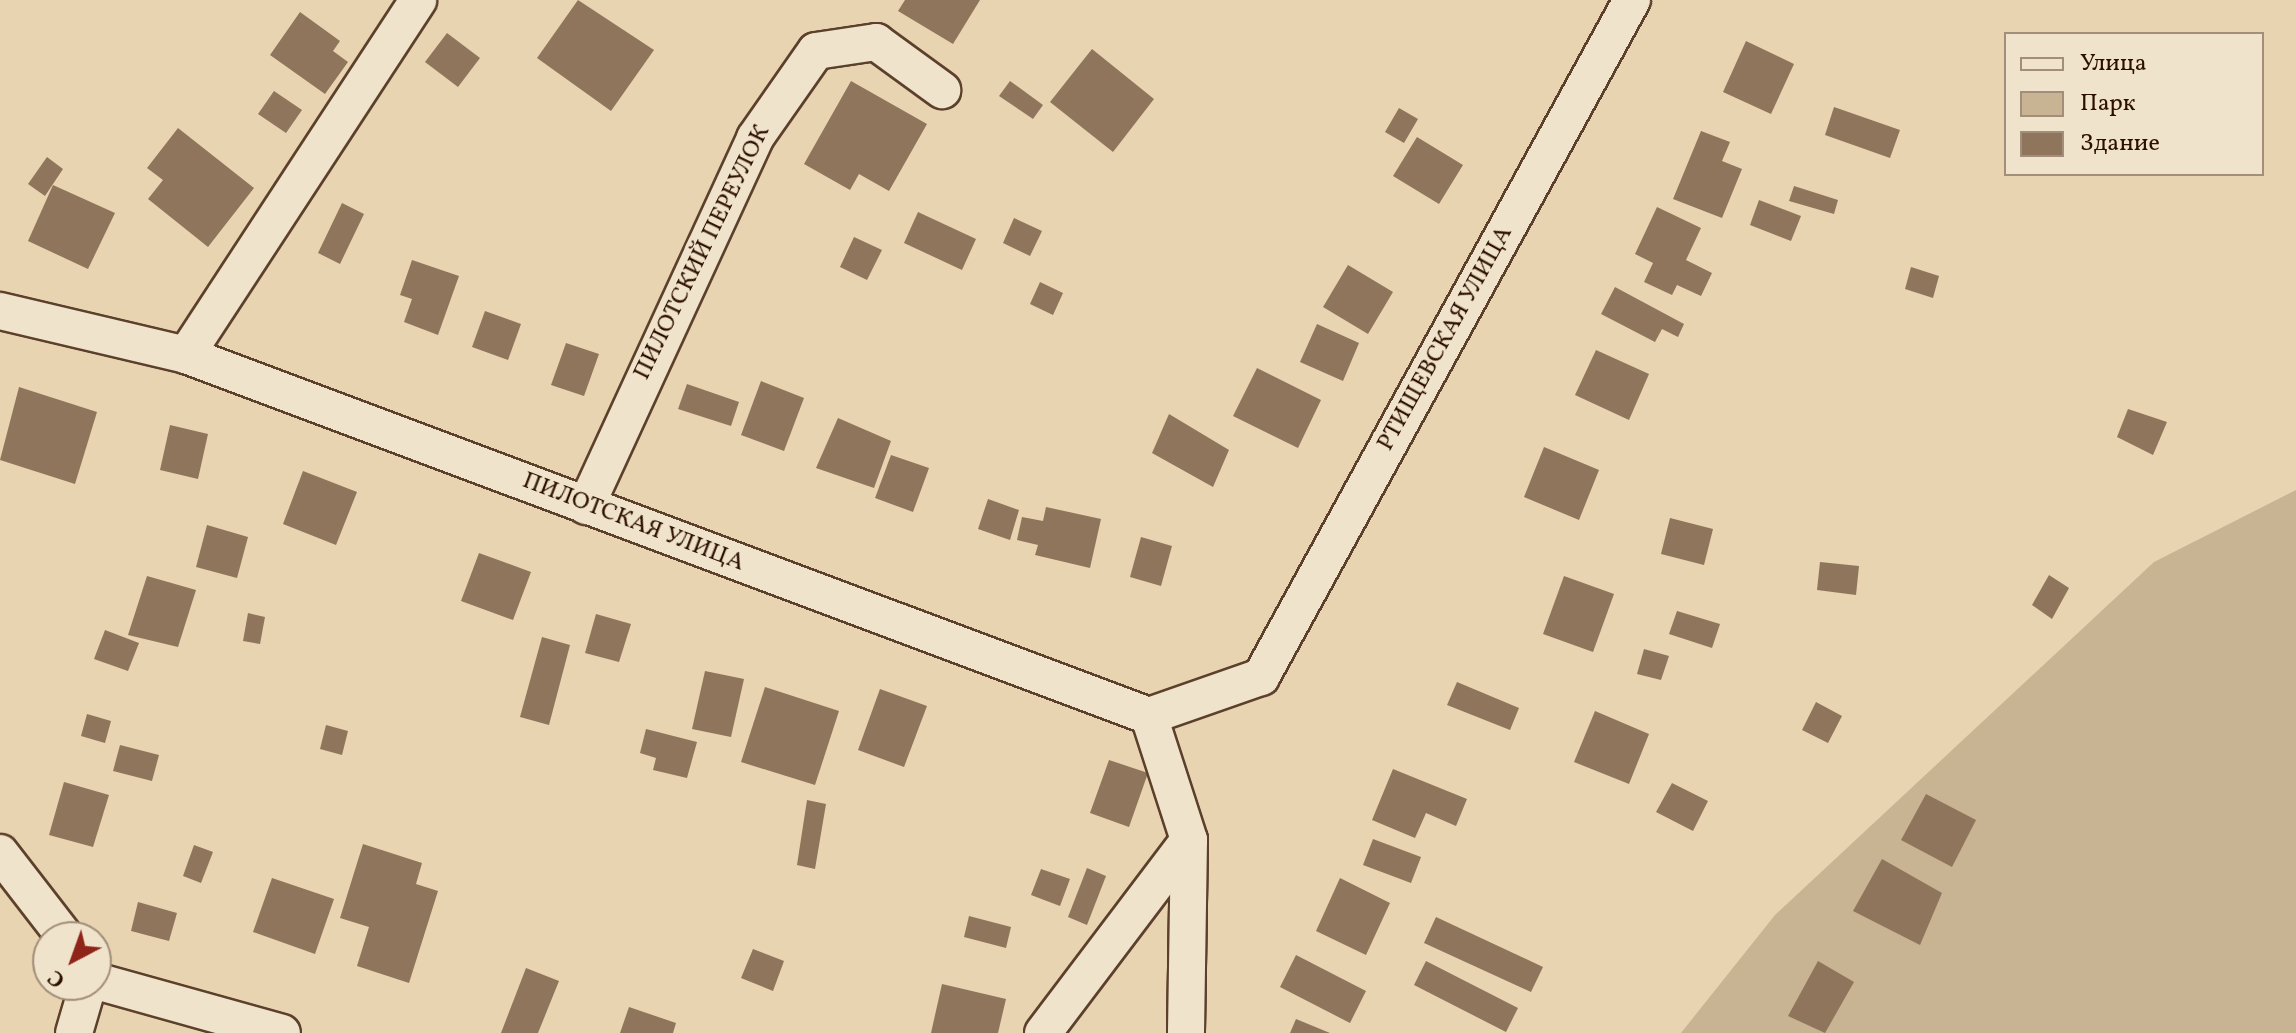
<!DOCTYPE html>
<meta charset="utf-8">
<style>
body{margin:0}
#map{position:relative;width:2296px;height:1033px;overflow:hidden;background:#e8d4b1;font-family:Vollkorn,serif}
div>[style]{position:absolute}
.green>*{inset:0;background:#c8b393}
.building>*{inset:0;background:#8e755c}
.roads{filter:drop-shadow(2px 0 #5c402c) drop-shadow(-2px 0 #5c402c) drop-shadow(0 2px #5c402c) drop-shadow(0 -2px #5c402c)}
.street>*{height:36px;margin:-18px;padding:0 18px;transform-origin:18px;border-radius:18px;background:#f0e3cc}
span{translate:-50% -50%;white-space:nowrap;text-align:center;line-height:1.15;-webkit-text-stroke:7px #f0e3cc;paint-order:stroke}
.street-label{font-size:24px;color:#2d0f00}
.legend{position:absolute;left:2004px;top:32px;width:260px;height:144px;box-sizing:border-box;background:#f0e3cc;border:2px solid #a28e7a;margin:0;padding:10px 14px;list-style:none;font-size:24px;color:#2d0f00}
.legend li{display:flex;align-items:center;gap:16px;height:40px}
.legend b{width:40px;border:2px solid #a28e7a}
.north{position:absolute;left:32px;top:921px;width:80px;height:80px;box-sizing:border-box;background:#f0e3cc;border:2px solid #a28e7a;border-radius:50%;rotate:221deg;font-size:22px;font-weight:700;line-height:32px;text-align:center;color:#2d0f00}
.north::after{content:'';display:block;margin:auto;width:28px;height:36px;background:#8f2418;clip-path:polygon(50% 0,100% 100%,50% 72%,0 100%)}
</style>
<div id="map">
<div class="green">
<i style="clip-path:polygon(2296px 490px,2296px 1033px,1681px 1033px,1775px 915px,2154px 562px)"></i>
</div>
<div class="building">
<i style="clip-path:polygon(578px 0,654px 50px,611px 111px,537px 58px)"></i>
<i style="clip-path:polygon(905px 0,980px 0,953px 44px,898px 11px)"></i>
<i style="clip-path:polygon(300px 12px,340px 41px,333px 51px,348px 62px,325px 94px,270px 55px)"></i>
<i style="clip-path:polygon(447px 33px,480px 58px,458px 87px,425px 62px)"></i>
<i style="clip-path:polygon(1746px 41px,1794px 64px,1771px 114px,1723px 92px)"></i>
<i style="clip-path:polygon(1092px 49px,1154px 99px,1113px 152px,1050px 102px)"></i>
<i style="clip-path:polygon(851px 81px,927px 124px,889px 191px,859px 174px,850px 190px,804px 164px)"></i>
<i style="clip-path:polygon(1010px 81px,1043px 105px,1033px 119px,999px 96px)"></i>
<i style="clip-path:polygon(274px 91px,302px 110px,286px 133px,258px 114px)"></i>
<i style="clip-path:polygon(1834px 107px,1900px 130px,1890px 158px,1825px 135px)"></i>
<i style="clip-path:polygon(1399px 108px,1418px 119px,1404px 143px,1385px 132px)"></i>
<i style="clip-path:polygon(178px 128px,254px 188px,208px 247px,148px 199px,163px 180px,147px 168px)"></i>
<i style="clip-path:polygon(1701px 131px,1730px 142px,1722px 161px,1742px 169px,1722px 218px,1673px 199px)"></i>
<i style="clip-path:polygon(1417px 137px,1463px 165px,1439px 204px,1393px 176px)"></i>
<i style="clip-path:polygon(47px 157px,63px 169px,45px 196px,28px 184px)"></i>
<i style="clip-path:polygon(53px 185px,115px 213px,88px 269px,28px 241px)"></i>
<i style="clip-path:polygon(1794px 186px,1838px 200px,1834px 214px,1789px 201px)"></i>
<i style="clip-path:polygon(1759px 200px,1801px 216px,1791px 241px,1750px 225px)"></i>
<i style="clip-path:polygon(342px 203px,364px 214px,340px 264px,318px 253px)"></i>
<i style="clip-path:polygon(1657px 207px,1701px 228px,1686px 260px,1712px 273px,1701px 296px,1677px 285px,1672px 295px,1644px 282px,1653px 263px,1635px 254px)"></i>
<i style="clip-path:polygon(918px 212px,976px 239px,962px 270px,904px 243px)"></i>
<i style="clip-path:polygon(1014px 218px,1042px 231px,1030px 256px,1003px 243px)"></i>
<i style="clip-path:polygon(854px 237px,882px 250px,867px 280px,840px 267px)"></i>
<i style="clip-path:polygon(412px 260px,459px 276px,438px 335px,404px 322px,412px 299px,400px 295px)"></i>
<i style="clip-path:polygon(1348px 265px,1393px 292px,1368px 334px,1323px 307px)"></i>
<i style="clip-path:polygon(1911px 267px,1939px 276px,1933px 298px,1905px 289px)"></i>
<i style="clip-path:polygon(1040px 282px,1063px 293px,1053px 315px,1030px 304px)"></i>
<i style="clip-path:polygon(1615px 287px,1684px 324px,1678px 337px,1662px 329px,1655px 342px,1601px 314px)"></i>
<i style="clip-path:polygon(485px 311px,521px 324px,508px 360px,472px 347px)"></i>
<i style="clip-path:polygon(1317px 324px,1359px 343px,1343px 381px,1300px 362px)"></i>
<i style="clip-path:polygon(566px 343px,599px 354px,584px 396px,551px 385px)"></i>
<i style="clip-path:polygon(1596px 350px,1649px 374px,1629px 420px,1575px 395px)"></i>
<i style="clip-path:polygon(1257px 368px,1321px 400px,1298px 448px,1233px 416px)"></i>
<i style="clip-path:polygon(761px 381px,804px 398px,784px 451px,741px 435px)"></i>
<i style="clip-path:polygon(687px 384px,739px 402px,731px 426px,678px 409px)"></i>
<i style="clip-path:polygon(19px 387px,97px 412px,75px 484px,0 460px)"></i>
<i style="clip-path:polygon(2128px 409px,2167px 422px,2153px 455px,2117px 437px)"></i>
<i style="clip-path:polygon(1169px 414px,1229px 450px,1213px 487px,1152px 453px)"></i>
<i style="clip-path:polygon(838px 418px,891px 441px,874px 488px,816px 468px)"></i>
<i style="clip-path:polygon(170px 425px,208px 434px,198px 479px,160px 470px)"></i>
<i style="clip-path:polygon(1544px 447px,1599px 470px,1579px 520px,1524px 497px)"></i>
<i style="clip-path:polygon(891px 455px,929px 468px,913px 512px,875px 498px)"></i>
<i style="clip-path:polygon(303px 471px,357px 492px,336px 545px,283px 524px)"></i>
<i style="clip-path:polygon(988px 499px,1019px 510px,1010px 540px,978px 529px)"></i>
<i style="clip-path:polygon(1046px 507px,1101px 519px,1090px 568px,1035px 555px,1038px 545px,1017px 540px,1022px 517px,1043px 521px)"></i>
<i style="clip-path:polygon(1670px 518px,1713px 529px,1704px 565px,1661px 554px)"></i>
<i style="clip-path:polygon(207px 525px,248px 537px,237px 578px,196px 567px)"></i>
<i style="clip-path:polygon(1141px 537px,1172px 546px,1161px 586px,1130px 577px)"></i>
<i style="clip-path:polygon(479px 553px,531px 572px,513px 620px,461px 601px)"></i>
<i style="clip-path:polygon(1820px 562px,1859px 566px,1856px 595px,1817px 590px)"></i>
<i style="clip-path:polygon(2049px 575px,2069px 588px,2052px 619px,2032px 605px)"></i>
<i style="clip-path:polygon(147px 576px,196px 590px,178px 647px,128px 635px)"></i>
<i style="clip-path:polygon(1564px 576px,1614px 594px,1593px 652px,1543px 634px)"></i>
<i style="clip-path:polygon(1677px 611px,1720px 624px,1712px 648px,1669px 634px)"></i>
<i style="clip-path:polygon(248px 613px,265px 617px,260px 644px,243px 641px)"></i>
<i style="clip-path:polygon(596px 614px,631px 624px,619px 662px,585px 653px)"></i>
<i style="clip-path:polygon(105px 630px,139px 643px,128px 671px,94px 659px)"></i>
<i style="clip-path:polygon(542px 637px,570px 645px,549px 725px,520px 717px)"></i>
<i style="clip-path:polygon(1644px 649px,1669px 656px,1661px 680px,1637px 674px)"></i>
<i style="clip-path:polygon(705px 671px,744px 679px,731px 737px,692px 729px)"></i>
<i style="clip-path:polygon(1457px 682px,1519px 708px,1510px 730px,1447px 705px)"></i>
<i style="clip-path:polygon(765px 687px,839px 711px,815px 785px,741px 762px)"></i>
<i style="clip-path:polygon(880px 689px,927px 706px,904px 767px,858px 750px)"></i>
<i style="clip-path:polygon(1816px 702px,1842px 716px,1828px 743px,1802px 730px)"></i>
<i style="clip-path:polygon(1595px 711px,1649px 734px,1629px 784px,1574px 762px)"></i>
<i style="clip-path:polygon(87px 714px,111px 721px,105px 743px,81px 736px)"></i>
<i style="clip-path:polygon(326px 725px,348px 731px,342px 755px,320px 749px)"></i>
<i style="clip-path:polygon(646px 729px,697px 742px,687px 778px,653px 770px,656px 758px,640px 753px)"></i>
<i style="clip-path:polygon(120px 745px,159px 755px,152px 781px,113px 771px)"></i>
<i style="clip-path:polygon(1109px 760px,1148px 773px,1129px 827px,1090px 813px)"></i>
<i style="clip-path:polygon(1393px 769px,1467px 799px,1456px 826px,1426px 813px,1415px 838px,1372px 820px)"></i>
<i style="clip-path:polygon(64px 782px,109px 795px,93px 847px,49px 835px)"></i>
<i style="clip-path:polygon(1672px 783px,1708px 801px,1693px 831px,1656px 812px)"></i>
<i style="clip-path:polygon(1926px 794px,1976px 820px,1952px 867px,1901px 840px)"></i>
<i style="clip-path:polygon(807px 800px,826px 804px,815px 869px,797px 865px)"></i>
<i style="clip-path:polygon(1373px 839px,1421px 857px,1411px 883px,1363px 865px)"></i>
<i style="clip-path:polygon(363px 844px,422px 863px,416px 884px,438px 891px,409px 983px,357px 966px,369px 927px,340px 918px)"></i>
<i style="clip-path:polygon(194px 845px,213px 852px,201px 883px,183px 876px)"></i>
<i style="clip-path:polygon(1882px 859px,1942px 893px,1920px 945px,1853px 911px)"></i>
<i style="clip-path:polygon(1087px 868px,1106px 876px,1087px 925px,1068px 917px)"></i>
<i style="clip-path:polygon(1041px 869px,1070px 879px,1060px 906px,1031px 895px)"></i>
<i style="clip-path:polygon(272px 878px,334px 899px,315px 954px,253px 932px)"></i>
<i style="clip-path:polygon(1340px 878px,1390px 903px,1366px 955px,1316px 931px)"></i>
<i style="clip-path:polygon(138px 902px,177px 913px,169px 941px,131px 931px)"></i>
<i style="clip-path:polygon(969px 916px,1011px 927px,1006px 948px,964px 937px)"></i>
<i style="clip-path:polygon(1436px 917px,1543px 967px,1531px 992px,1424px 943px)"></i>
<i style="clip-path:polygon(753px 949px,784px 961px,773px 991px,741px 978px)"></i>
<i style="clip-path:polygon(1296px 955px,1366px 991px,1350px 1023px,1280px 987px)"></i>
<i style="clip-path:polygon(1426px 961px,1518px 1008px,1506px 1032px,1414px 985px)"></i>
<i style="clip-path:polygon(1818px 961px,1854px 982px,1825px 1033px,1788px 1016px)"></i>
<i style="clip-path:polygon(526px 968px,559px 981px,538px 1033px,501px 1033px)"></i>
<i style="clip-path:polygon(942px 984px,1006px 999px,998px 1033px,931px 1033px)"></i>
<i style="clip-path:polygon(629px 1007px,676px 1023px,673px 1033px,620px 1033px)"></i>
<i style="clip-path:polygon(1296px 1019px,1330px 1033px,1290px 1033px)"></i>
</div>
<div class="roads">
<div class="street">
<i style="left:0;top:311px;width:191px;rotate:13.3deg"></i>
<i style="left:186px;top:355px;width:1028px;rotate:20.55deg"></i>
<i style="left:1149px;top:716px;width:119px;rotate:-19.2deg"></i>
<i style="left:1261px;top:677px;width:772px;rotate:-61.28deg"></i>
<i style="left:186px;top:355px;width:424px;rotate:-56.8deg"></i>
<i style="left:586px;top:506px;width:405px;rotate:-65.3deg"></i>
<i style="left:755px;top:138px;width:106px;rotate:-55deg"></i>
<i style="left:816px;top:51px;width:61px;rotate:-8.5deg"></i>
<i style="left:876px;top:42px;width:82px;rotate:36deg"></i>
<i style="left:1149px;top:716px;width:130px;rotate:72.1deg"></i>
<i style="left:1189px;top:840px;width:193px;rotate:90.9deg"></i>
<i style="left:0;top:853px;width:106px;rotate:52.3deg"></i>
<i style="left:96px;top:981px;width:193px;rotate:15.6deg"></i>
<i style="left:74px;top:1033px;width:50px;rotate:-73.7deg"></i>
<i style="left:1043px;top:1033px;width:242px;rotate:-52.9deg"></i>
</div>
</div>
<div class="street-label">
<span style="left:703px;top:253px;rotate:-64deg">ПИЛОТСКИЙ ПЕРЕУЛОК</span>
<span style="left:1446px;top:339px;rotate:-61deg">РТИЩЕВСКАЯ УЛИЦА</span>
<span style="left:633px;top:523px;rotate:21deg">ПИЛОТСКАЯ УЛИЦА</span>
</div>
<ul class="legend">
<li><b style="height:10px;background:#f0e3cc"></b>Улица</li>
<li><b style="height:22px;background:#c8b393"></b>Парк</li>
<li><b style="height:22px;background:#8e755c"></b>Здание</li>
</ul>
<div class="north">С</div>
</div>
